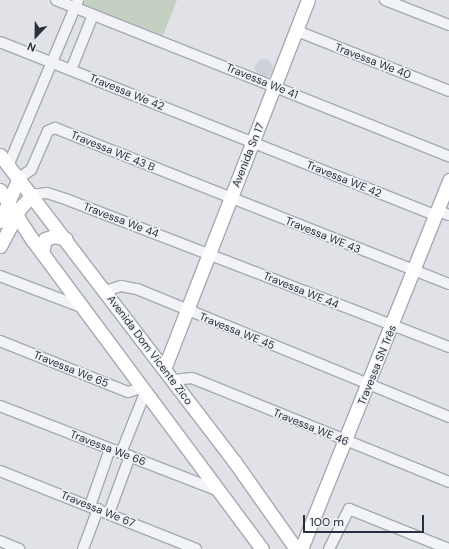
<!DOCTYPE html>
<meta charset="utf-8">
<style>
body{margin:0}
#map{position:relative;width:449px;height:549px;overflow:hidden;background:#e0e2e7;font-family:"DM Sans",sans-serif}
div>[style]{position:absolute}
.built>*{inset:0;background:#cfd1d9}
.round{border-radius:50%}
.green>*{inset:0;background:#c4d0c2}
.roads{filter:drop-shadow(1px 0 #a6a9b1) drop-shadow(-1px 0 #a6a9b1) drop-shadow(0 1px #a6a9b1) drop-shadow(0 -1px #a6a9b1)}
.minor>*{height:10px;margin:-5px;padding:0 5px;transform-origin:5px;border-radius:5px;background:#f2f3f6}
.major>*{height:13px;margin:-6.5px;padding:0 6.5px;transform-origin:6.5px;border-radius:6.5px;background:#fff}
span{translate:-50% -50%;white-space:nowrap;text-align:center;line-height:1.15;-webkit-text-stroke:3px #eff1f5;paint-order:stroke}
.street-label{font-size:11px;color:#2b2f3d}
.north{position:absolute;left:16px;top:16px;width:40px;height:40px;-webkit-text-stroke:3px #eff1f5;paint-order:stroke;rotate:202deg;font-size:11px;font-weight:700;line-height:16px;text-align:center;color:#2b2f3d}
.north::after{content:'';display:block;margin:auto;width:14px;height:18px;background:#2b2f3d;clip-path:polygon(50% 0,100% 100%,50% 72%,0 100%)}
.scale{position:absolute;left:303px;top:515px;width:121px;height:18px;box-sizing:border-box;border:2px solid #2b2f3d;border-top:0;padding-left:5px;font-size:12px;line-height:14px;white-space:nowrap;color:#2b2f3d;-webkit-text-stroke:3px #eff1f5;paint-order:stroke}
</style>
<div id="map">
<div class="built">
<i class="round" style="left:255px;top:59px;width:18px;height:18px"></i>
</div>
<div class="green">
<i style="clip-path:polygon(85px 0,177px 0,162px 38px,82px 7px)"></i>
</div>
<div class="roads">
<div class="minor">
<i style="left:56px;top:0;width:423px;rotate:21.7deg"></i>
<i style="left:385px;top:0;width:69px;rotate:21.3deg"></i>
<i style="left:297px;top:31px;width:163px;rotate:21.5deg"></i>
<i style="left:0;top:42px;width:468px;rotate:21.7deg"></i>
<i style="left:71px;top:70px;width:59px;rotate:-68.2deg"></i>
<i style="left:8px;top:166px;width:180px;rotate:-67.1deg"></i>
<i style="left:19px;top:178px;width:14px;rotate:-34deg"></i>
<i style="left:31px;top:170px;width:43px;rotate:-66.4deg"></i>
<i style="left:48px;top:131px;width:8px;rotate:-23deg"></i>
<i style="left:55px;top:128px;width:424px;rotate:21.6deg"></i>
<i style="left:32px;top:195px;width:15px;rotate:-8deg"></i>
<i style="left:47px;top:193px;width:22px;rotate:18deg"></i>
<i style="left:68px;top:200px;width:408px;rotate:21.1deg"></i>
<i style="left:437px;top:210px;width:13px;rotate:23deg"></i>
<i style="left:0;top:276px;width:87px;rotate:20.9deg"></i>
<i style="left:105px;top:291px;width:17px;rotate:-17deg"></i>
<i style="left:121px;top:286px;width:16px;rotate:11deg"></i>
<i style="left:137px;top:289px;width:337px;rotate:22.3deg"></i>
<i style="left:0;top:341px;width:138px;rotate:21.7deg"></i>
<i style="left:128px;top:392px;width:14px;rotate:-17deg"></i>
<i style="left:173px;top:380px;width:19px;rotate:-6deg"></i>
<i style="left:192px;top:378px;width:277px;rotate:22deg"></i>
<i style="left:0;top:406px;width:233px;rotate:21.2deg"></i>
<i style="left:121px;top:453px;width:65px;rotate:-68.2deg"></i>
<i style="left:0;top:471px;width:211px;rotate:21.7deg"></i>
<i style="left:90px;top:506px;width:60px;rotate:-70.7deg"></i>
<i style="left:109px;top:513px;width:61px;rotate:-69.8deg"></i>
<i style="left:0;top:541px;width:21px;rotate:23deg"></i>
<i style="left:83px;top:549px;width:43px;rotate:-69.4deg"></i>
<i style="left:329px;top:549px;width:45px;rotate:-63.4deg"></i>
<i style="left:349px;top:509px;width:108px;rotate:21.8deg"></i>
</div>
<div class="major">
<i style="left:0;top:155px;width:385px;rotate:52.6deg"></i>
<i style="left:234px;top:461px;width:108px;rotate:54.8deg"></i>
<i style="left:0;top:190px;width:57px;rotate:57.1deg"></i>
<i style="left:31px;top:238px;width:387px;rotate:53.4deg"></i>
<i style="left:0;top:221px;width:47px;rotate:-66.2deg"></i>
<i style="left:0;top:246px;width:43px;rotate:-62.2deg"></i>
<i style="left:20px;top:208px;width:18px;rotate:-47deg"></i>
<i style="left:42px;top:253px;width:14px;rotate:-78deg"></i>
<i style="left:45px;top:239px;width:9px;rotate:-18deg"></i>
<i style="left:54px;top:236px;width:12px;rotate:14deg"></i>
<i style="left:164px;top:369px;width:396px;rotate:-68.7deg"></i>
<i style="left:301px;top:549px;width:398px;rotate:-68.1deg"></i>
</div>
</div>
<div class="street-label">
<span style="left:373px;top:61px;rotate:21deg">Travessa We 40</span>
<span style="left:262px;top:81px;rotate:22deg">Travessa We 41</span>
<span style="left:127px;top:92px;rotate:22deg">Travessa We 42</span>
<span style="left:113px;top:151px;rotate:22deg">Travessa WE 43 B</span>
<span style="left:248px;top:155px;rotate:-68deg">Avenida Sn 17</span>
<span style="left:344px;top:179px;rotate:22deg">Travessa WE 42</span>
<span style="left:121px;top:220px;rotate:21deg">Travessa We 44</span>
<span style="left:323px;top:235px;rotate:22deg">Travessa WE 43</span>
<span style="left:301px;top:290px;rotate:22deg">Travessa WE 44</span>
<span style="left:237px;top:331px;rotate:22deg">Travessa WE 45</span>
<span style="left:150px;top:350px;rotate:53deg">Avenida Dom Vicente Zico</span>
<span style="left:377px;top:365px;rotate:-68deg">Travessa SN Três</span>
<span style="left:71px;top:369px;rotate:22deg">Travessa We 65</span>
<span style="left:311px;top:427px;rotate:22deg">Travessa WE 46</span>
<span style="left:108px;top:448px;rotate:21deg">Travessa We 66</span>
<span style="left:98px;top:509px;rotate:22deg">Travessa We 67</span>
</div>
<div class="north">N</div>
<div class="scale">100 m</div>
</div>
